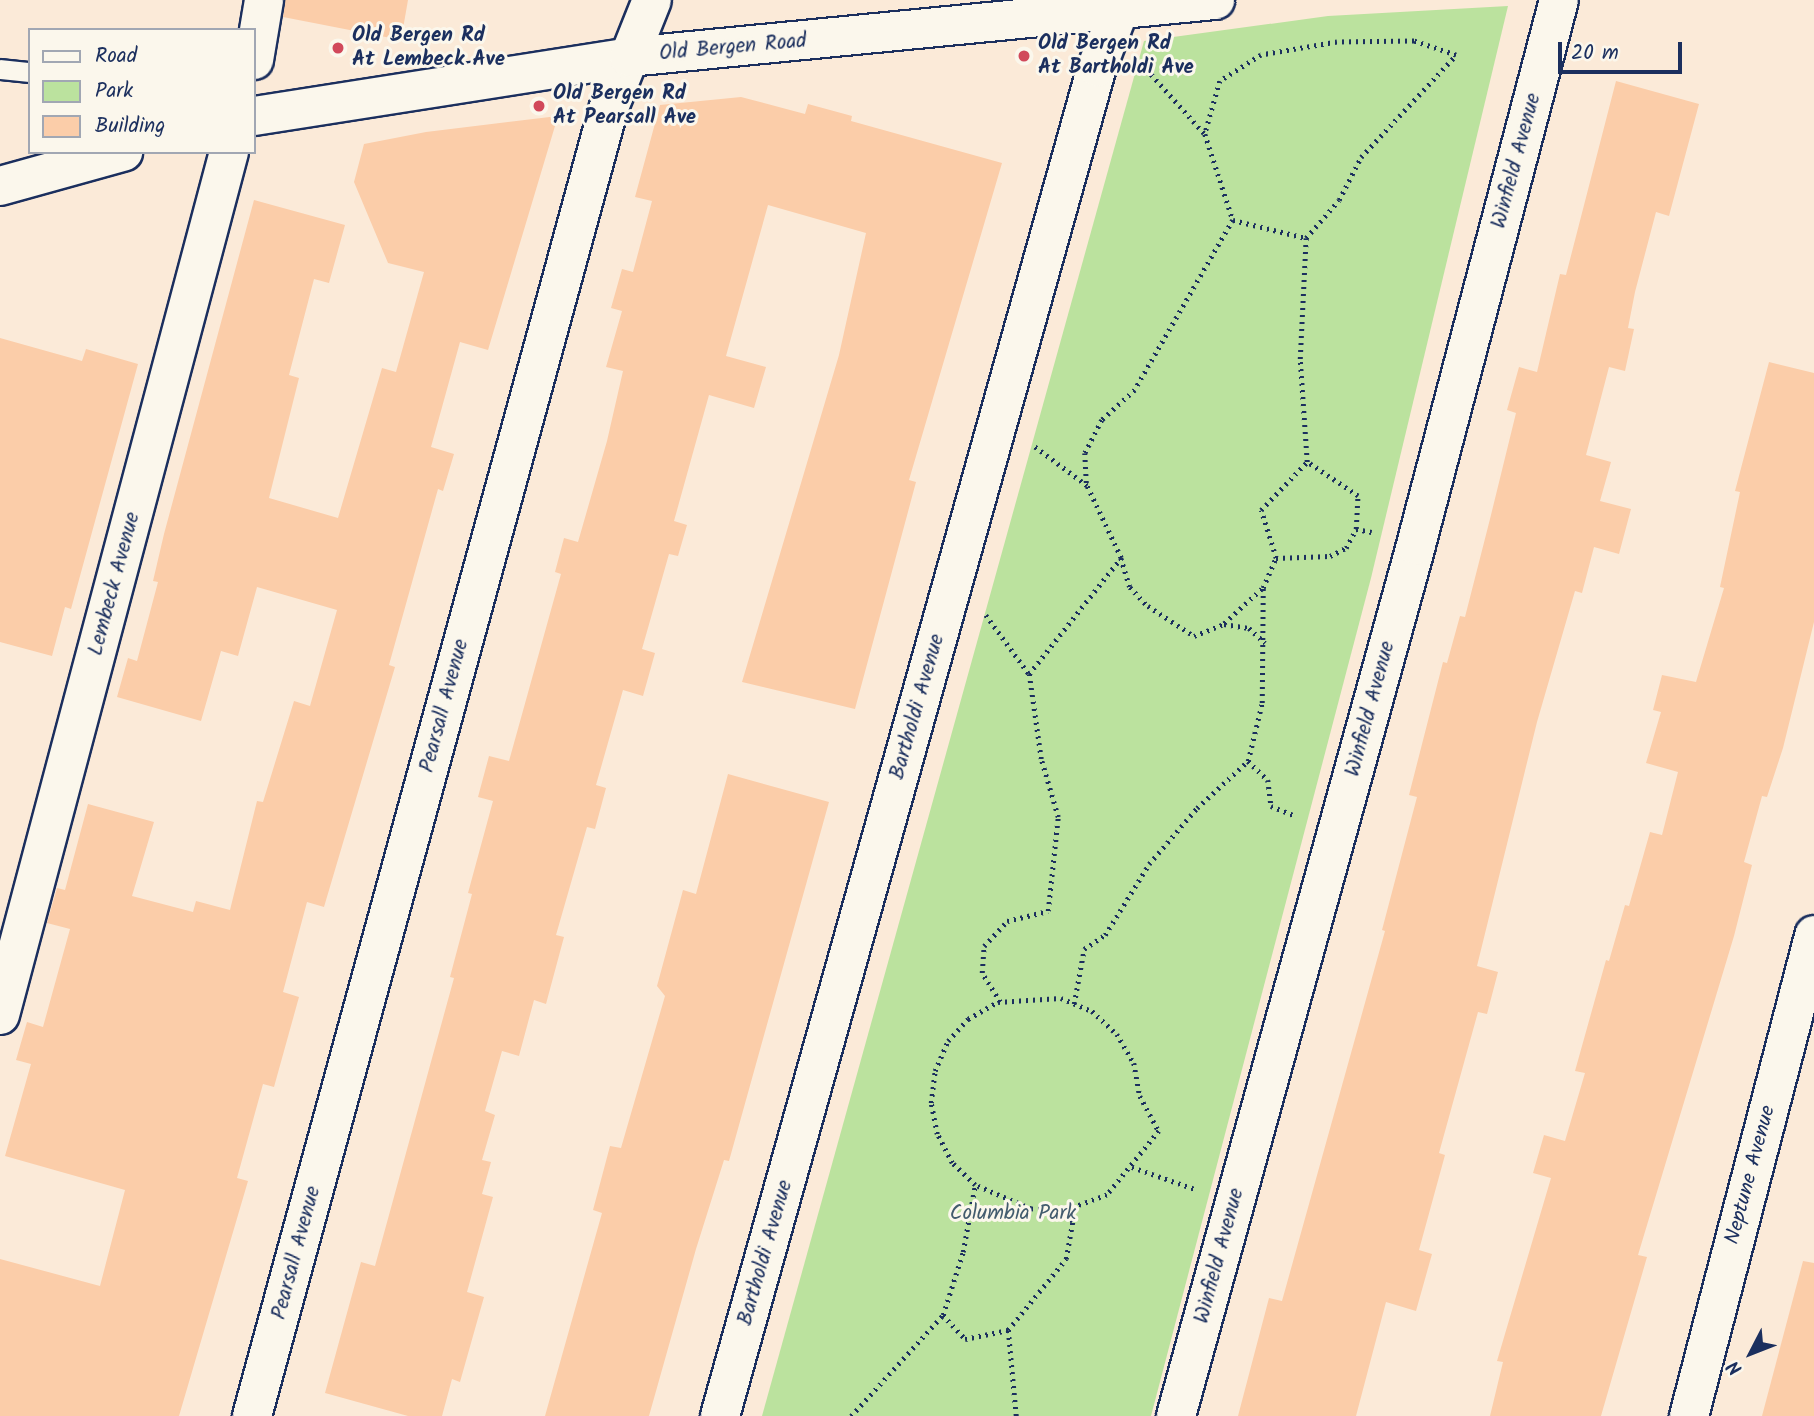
<!DOCTYPE html>
<style>
body{margin:0}
#map{position:relative;width:1814px;height:1416px;overflow:hidden;background:#fbead8;font-family:Kalam,sans-serif}
div>[style]{position:absolute}
.green>*{inset:0;background:#bbe29e}
.building>*{inset:0;background:#fbcda9}
.path>*{height:4.5px;margin-top:-2.25px;transform-origin:0;background:repeating-linear-gradient(90deg,#1b2f5e 0 2px,transparent 0 7px)}
.roads{filter:drop-shadow(2px 0 #1b2f5e) drop-shadow(-2px 0 #1b2f5e) drop-shadow(0 2px #1b2f5e) drop-shadow(0 -2px #1b2f5e)}
.lane>*{height:19px;margin:-9.5px;padding:0 9.5px;transform-origin:9.5px;border-radius:9.5px;background:#fbf7ec}
.street>*{height:38px;margin:-19px;padding:0 19px;transform-origin:19px;border-radius:19px;background:#fbf7ec}
.secondary>*{height:38px;margin:-19px;padding:0 19px;transform-origin:19px;border-radius:19px;background:#fbf7ec}
.dots>*{width:19px;height:19px;translate:-50% -50%;box-sizing:border-box;border:4px solid #fbf7ec;border-radius:50%}
span{translate:-50% -50%;white-space:nowrap;text-align:center;line-height:1.15;-webkit-text-stroke:6px #fbf7ec;paint-order:stroke}
.poi-label{font-size:21px;color:#1b2f5e;font-weight:700}
.left{translate:0 -50%;text-align:left}
.street-label{font-size:21px;color:#1b2f5e}
.park-label{font-size:21px;color:#435c6e}
.legend{position:absolute;left:28px;top:28px;width:228px;height:126px;box-sizing:border-box;background:#fbf7ec;border:2px solid #a1a7b3;margin:0;padding:9px 12px;list-style:none;font-size:21px;color:#1b2f5e}
.legend li{display:flex;align-items:center;gap:14px;height:35px}
.legend b{width:35px;border:2px solid #a1a7b3}
.north{position:absolute;left:1716px;top:1318px;width:70px;height:70px;-webkit-text-stroke:5px #fbf7ec;paint-order:stroke;rotate:228deg;font-size:19px;font-weight:700;line-height:28px;text-align:center;color:#1b2f5e}
.north::after{content:'';display:block;margin:auto;width:24px;height:32px;background:#1b2f5e;clip-path:polygon(50% 0,100% 100%,50% 72%,0 100%)}
.scale{position:absolute;left:1558px;top:42px;width:124px;height:32px;box-sizing:border-box;border:4px solid #1b2f5e;border-top:0;padding-left:9px;font-size:21px;line-height:24px;white-space:nowrap;color:#1b2f5e;-webkit-text-stroke:5px #fbf7ec;paint-order:stroke}
</style>
<div id="map">
<div class="green">
<i style="clip-path:polygon(1508px 6px,1371px 578px,1151px 1416px,762px 1416px,1144px 41px,1328px 16px)"></i>
</div>
<div class="building">
<i style="clip-path:polygon(285px 0,408px 0,401px 40px,283px 17px)"></i>
<i style="clip-path:polygon(1616px 81px,1699px 104px,1669px 216px,1656px 212px,1635px 292px,1628px 328px,1634px 329px,1625px 371px,1609px 367px,1586px 455px,1611px 462px,1600px 501px,1631px 509px,1619px 554px,1594px 547px,1582px 593px,1575px 591px,1537px 722px,1477px 966px,1498px 972px,1487px 1014px,1478px 1012px,1439px 1153px,1445px 1155px,1419px 1250px,1432px 1254px,1416px 1311px,1386px 1302px,1356px 1416px,1238px 1416px,1269px 1298px,1282px 1301px,1385px 931px,1382px 930px,1417px 797px,1409px 795px,1443px 662px,1447px 663px,1460px 616px,1465px 617px,1490px 519px,1516px 413px,1507px 410px,1519px 367px,1537px 372px,1560px 274px,1566px 275px)"></i>
<i style="clip-path:polygon(741px 97px,805px 114px,808px 104px,852px 116px,851px 121px,1002px 163px,909px 480px,916px 482px,855px 709px,742px 682px,839px 355px,866px 233px,768px 205px,726px 356px,766px 367px,754px 408px,709px 395px,674px 521px,687px 525px,678px 556px,669px 554px,642px 649px,655px 653px,643px 696px,623px 690px,596px 785px,606px 788px,595px 829px,587px 827px,556px 935px,564px 937px,546px 1004px,534px 1000px,519px 1056px,502px 1051px,485px 1111px,495px 1115px,482px 1160px,491px 1162px,482px 1194px,493px 1197px,467px 1292px,484px 1297px,460px 1382px,452px 1379px,442px 1416px,408px 1416px,325px 1393px,361px 1262px,375px 1266px,454px 978px,450px 977px,472px 894px,468px 893px,493px 801px,478px 797px,489px 756px,509px 761px,561px 574px,555px 572px,564px 538px,578px 542px,607px 441px,623px 371px,606px 367px,622px 311px,611px 308px,622px 269px,633px 272px,652px 201px,635px 197px,660px 105px)"></i>
<i style="clip-path:polygon(558px 116px,488px 350px,460px 342px,431px 447px,454px 454px,443px 491px,438px 489px,389px 665px,395px 667px,324px 907px,307px 902px,283px 992px,299px 997px,274px 1087px,263px 1084px,237px 1178px,248px 1181px,179px 1416px,0 1416px,0 1259px,100px 1286px,125px 1190px,5px 1156px,31px 1064px,16px 1060px,27px 1022px,43px 1027px,70px 929px,47px 923px,57px 888px,65px 890px,88px 804px,154px 822px,132px 896px,193px 912px,196px 901px,230px 910px,257px 801px,263px 802px,294px 701px,310px 706px,337px 610px,257px 587px,238px 656px,221px 651px,201px 721px,117px 697px,128px 658px,137px 661px,158px 582px,153px 581px,164px 534px,254px 200px,345px 225px,329px 283px,314px 279px,289px 375px,299px 378px,269px 498px,338px 518px,382px 368px,396px 372px,424px 272px,388px 263px,354px 182px,364px 144px,426px 132px)"></i>
<i style="clip-path:polygon(0 338px,82px 361px,86px 349px,138px 364px,71px 609px,65px 607px,52px 656px,0 642px)"></i>
<i style="clip-path:polygon(1769px 362px,1814px 373px,1814px 622px,1783px 748px,1767px 797px,1762px 796px,1744px 862px,1752px 865px,1734px 936px,1638px 1255px,1647px 1257px,1601px 1416px,1490px 1416px,1503px 1362px,1497px 1361px,1551px 1178px,1533px 1173px,1544px 1135px,1565px 1141px,1585px 1073px,1575px 1071px,1606px 960px,1609px 961px,1625px 905px,1629px 906px,1650px 832px,1662px 835px,1678px 772px,1646px 763px,1661px 712px,1653px 710px,1662px 675px,1696px 682px,1724px 588px,1720px 587px,1740px 492px,1735px 491px)"></i>
<i style="clip-path:polygon(728px 774px,829px 802px,729px 1161px,724px 1160px,696px 1249px,649px 1416px,545px 1416px,602px 1213px,593px 1210px,610px 1146px,621px 1148px,665px 996px,657px 986px,683px 890px,696px 894px)"></i>
<i style="clip-path:polygon(1803px 1261px,1814px 1263px,1814px 1416px,1762px 1416px)"></i>
</div>
<div class="path">
<i style="left:1142px;top:64px;width:93px;rotate:48.1deg"></i>
<i style="left:1233px;top:220px;width:75px;rotate:13.9deg"></i>
<i style="left:1356px;top:529px;width:16px;rotate:11deg"></i>
<i style="left:1121px;top:558px;width:30px;rotate:73deg"></i>
<i style="left:1130px;top:587px;width:26px;rotate:47deg"></i>
<i style="left:1148px;top:606px;width:55px;rotate:33.1deg"></i>
<i style="left:1194px;top:636px;width:32px;rotate:-22deg"></i>
<i style="left:1276px;top:558px;width:54px;rotate:-2.1deg"></i>
<i style="left:1330px;top:556px;width:18px;rotate:-27deg"></i>
<i style="left:1346px;top:548px;width:21px;rotate:-62deg"></i>
<i style="left:1356px;top:529px;width:33px;rotate:-87deg"></i>
<i style="left:1358px;top:496px;width:61px;rotate:-146.3deg"></i>
<i style="left:1262px;top:589px;width:52px;rotate:137.4deg"></i>
<i style="left:1224px;top:624px;width:25px;rotate:9deg"></i>
<i style="left:1249px;top:628px;width:22px;rotate:43deg"></i>
<i style="left:986px;top:615px;width:73px;rotate:53.9deg"></i>
<i style="left:1248px;top:761px;width:28px;rotate:44deg"></i>
<i style="left:1268px;top:780px;width:26px;rotate:83deg"></i>
<i style="left:1271px;top:806px;width:27px;rotate:22deg"></i>
<i style="left:1061px;top:998px;width:34px;rotate:23deg"></i>
<i style="left:1092px;top:1011px;width:34px;rotate:43deg"></i>
<i style="left:1117px;top:1034px;width:34px;rotate:60deg"></i>
<i style="left:1134px;top:1063px;width:34px;rotate:80deg"></i>
<i style="left:1140px;top:1096px;width:40px;rotate:62deg"></i>
<i style="left:1159px;top:1131px;width:82px;rotate:129.1deg"></i>
<i style="left:1107px;top:1195px;width:49px;rotate:159.7deg"></i>
<i style="left:1061px;top:1212px;width:30px;rotate:-174deg"></i>
<i style="left:1031px;top:1209px;width:61px;rotate:-156.8deg"></i>
<i style="left:975px;top:1185px;width:32px;rotate:-136deg"></i>
<i style="left:952px;top:1163px;width:33px;rotate:-117deg"></i>
<i style="left:937px;top:1134px;width:32px;rotate:-101deg"></i>
<i style="left:931px;top:1103px;width:32px;rotate:-83deg"></i>
<i style="left:935px;top:1071px;width:33px;rotate:-67deg"></i>
<i style="left:948px;top:1041px;width:30px;rotate:-48deg"></i>
<i style="left:968px;top:1019px;width:34px;rotate:-30deg"></i>
<i style="left:998px;top:1002px;width:63px;rotate:-3.6deg"></i>
<i style="left:1000px;top:1002px;width:34px;rotate:-122deg"></i>
<i style="left:982px;top:973px;width:27px;rotate:-86deg"></i>
<i style="left:984px;top:946px;width:34px;rotate:-47deg"></i>
<i style="left:1007px;top:921px;width:42px;rotate:-13.7deg"></i>
<i style="left:1048px;top:911px;width:95px;rotate:-83.9deg"></i>
<i style="left:1058px;top:817px;width:60px;rotate:-106.3deg"></i>
<i style="left:1041px;top:759px;width:86px;rotate:-98deg"></i>
<i style="left:1029px;top:674px;width:148px;rotate:-51.6deg"></i>
<i style="left:1121px;top:558px;width:80px;rotate:-115.3deg"></i>
<i style="left:1087px;top:486px;width:69px;rotate:-143.3deg"></i>
<i style="left:1074px;top:1004px;width:56px;rotate:-79.7deg"></i>
<i style="left:1084px;top:949px;width:25px;rotate:-34deg"></i>
<i style="left:1105px;top:935px;width:84px;rotate:-58.2deg"></i>
<i style="left:1149px;top:864px;width:74px;rotate:-49.4deg"></i>
<i style="left:1197px;top:808px;width:69px;rotate:-42.7deg"></i>
<i style="left:1248px;top:761px;width:60px;rotate:-76.4deg"></i>
<i style="left:1262px;top:703px;width:115px;rotate:-89.5deg"></i>
<i style="left:1263px;top:588px;width:33px;rotate:-67deg"></i>
<i style="left:1276px;top:558px;width:50px;rotate:-107.4deg"></i>
<i style="left:1261px;top:510px;width:66px;rotate:-46.2deg"></i>
<i style="left:1307px;top:462px;width:103px;rotate:-93.9deg"></i>
<i style="left:1300px;top:359px;width:121px;rotate:-87.2deg"></i>
<i style="left:1306px;top:238px;width:50px;rotate:-49deg"></i>
<i style="left:1339px;top:200px;width:48px;rotate:-62.9deg"></i>
<i style="left:1361px;top:157px;width:139px;rotate:-47deg"></i>
<i style="left:1456px;top:55px;width:44px;rotate:-161.6deg"></i>
<i style="left:1414px;top:41px;width:77px;rotate:179.3deg"></i>
<i style="left:1337px;top:42px;width:77px;rotate:170.3deg"></i>
<i style="left:1261px;top:55px;width:49px;rotate:147.6deg"></i>
<i style="left:1220px;top:81px;width:55px;rotate:105.8deg"></i>
<i style="left:1205px;top:134px;width:90px;rotate:72deg"></i>
<i style="left:1233px;top:220px;width:196px;rotate:120deg"></i>
<i style="left:1135px;top:390px;width:45px;rotate:137.7deg"></i>
<i style="left:1102px;top:420px;width:37px;rotate:117deg"></i>
<i style="left:1085px;top:453px;width:33px;rotate:87deg"></i>
<i style="left:1132px;top:1167px;width:67px;rotate:19.2deg"></i>
<i style="left:943px;top:1315px;width:33px;rotate:47deg"></i>
<i style="left:965px;top:1339px;width:44px;rotate:-11.8deg"></i>
<i style="left:851px;top:1416px;width:137px;rotate:-47.7deg"></i>
<i style="left:943px;top:1315px;width:66px;rotate:-72.4deg"></i>
<i style="left:963px;top:1252px;width:68px;rotate:-79.8deg"></i>
<i style="left:1016px;top:1416px;width:86px;rotate:-95.3deg"></i>
<i style="left:1008px;top:1330px;width:92px;rotate:-50.8deg"></i>
<i style="left:1066px;top:1259px;width:39px;rotate:-80deg"></i>
<i style="left:1073px;top:1221px;width:15px;rotate:-143deg"></i>
</div>
<div class="roads">
<div class="lane">
<i style="left:0;top:69px;width:30px;rotate:6deg"></i>
</div>
<div class="street">
<i style="left:254px;top:60px;width:61px;rotate:-80.5deg"></i>
<i style="left:0;top:1015px;width:893px;rotate:-75.14deg"></i>
<i style="left:252px;top:1416px;width:1354px;rotate:-74.75deg"></i>
<i style="left:608px;top:110px;width:118px;rotate:-68.2deg"></i>
<i style="left:720px;top:1416px;width:1401px;rotate:-74.39deg"></i>
<i style="left:1097px;top:67px;width:72px;rotate:-68.8deg"></i>
<i style="left:1176px;top:1416px;width:903px;rotate:-74.59deg"></i>
<i style="left:1416px;top:545px;width:563px;rotate:-75.3deg"></i>
<i style="left:1689px;top:1416px;width:497px;rotate:-75.4deg"></i>
</div>
<div class="secondary">
<i style="left:254px;top:116px;width:380px;rotate:-8.9deg"></i>
<i style="left:629px;top:57px;width:589px;rotate:-5.56deg"></i>
<i style="left:0;top:186px;width:128px;rotate:-15.5deg"></i>
</div>
</div>
<div class="dots">
<i style="left:338px;top:48px;background:#d1495b"></i>
<i style="left:1024px;top:56px;background:#d1495b"></i>
<i style="left:539px;top:106px;background:#d1495b"></i>
</div>
<div class="poi-label">
<span class="left" style="left:352px;top:48px">Old Bergen Rd<br>At Lembeck Ave</span>
<span class="left" style="left:1038px;top:56px">Old Bergen Rd<br>At Bartholdi Ave</span>
<span class="left" style="left:553px;top:106px">Old Bergen Rd<br>At Pearsall Ave</span>
</div>
<div class="street-label">
<span style="left:733px;top:48px;rotate:-5deg">Old Bergen Road</span>
<span style="left:1517px;top:161px;rotate:-75deg">Winfield Avenue</span>
<span style="left:115px;top:584px;rotate:-75deg">Lembeck Avenue</span>
<span style="left:445px;top:706px;rotate:-75deg">Pearsall Avenue</span>
<span style="left:918px;top:707px;rotate:-74deg">Bartholdi Avenue</span>
<span style="left:1371px;top:709px;rotate:-75deg">Winfield Avenue</span>
<span style="left:1751px;top:1175px;rotate:-75deg">Neptune Avenue</span>
<span style="left:297px;top:1253px;rotate:-75deg">Pearsall Avenue</span>
<span style="left:766px;top:1253px;rotate:-74deg">Bartholdi Avenue</span>
<span style="left:1220px;top:1256px;rotate:-75deg">Winfield Avenue</span>
</div>
<div class="park-label">
<span style="left:1013px;top:1214px">Columbia Park</span>
</div>
<ul class="legend">
<li><b style="height:9px;background:#fbf7ec"></b>Road</li>
<li><b style="height:19px;background:#bbe29e"></b>Park</li>
<li><b style="height:19px;background:#fbcda9"></b>Building</li>
</ul>
<div class="north">N</div>
<div class="scale">20 m</div>
</div>
